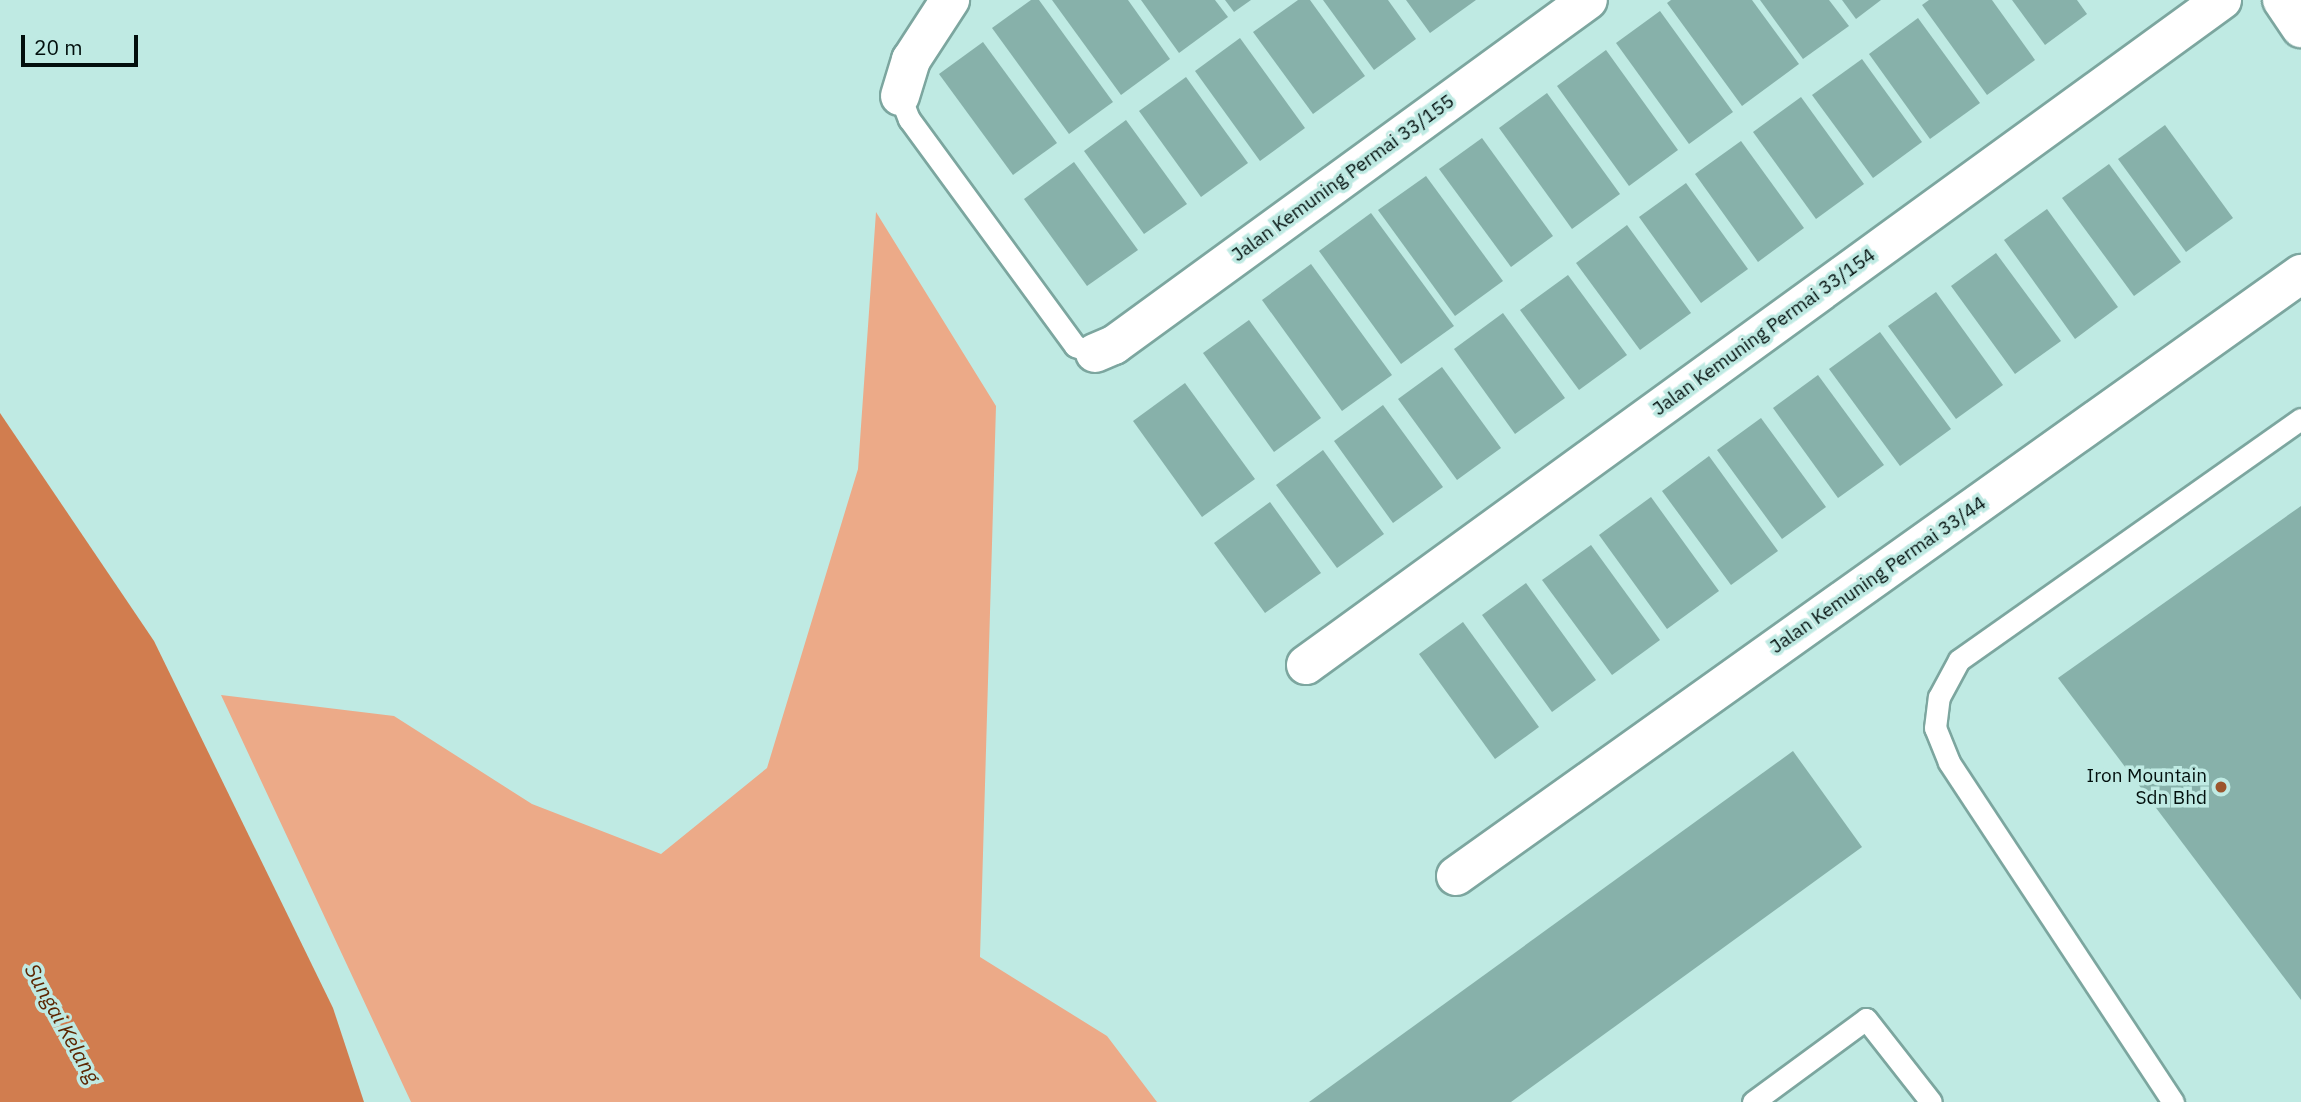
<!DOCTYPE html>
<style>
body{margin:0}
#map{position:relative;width:2301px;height:1102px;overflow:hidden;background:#bfeae3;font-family:"IBM Plex Sans",sans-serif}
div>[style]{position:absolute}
.green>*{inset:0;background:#ecaa88}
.water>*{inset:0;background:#d17d4f}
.building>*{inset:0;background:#87b1aa}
.roads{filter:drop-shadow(2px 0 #7ca69f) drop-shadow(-2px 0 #7ca69f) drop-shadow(0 2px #7ca69f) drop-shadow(0 -2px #7ca69f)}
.lane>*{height:21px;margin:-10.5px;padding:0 10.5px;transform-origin:10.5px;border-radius:10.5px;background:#fff}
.street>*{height:38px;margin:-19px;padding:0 19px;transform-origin:19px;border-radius:19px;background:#fff}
.dots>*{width:19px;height:19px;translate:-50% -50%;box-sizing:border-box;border:4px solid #bfeae3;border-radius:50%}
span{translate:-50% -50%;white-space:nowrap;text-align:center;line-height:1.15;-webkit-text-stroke:7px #bfeae3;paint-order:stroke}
.street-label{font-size:19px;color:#020f0d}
.poi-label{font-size:19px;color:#020f0d}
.right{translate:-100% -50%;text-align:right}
.water-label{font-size:21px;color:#5c2602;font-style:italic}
.scale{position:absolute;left:21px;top:35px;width:117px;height:32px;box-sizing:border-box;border:4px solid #020f0d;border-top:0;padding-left:9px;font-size:21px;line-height:24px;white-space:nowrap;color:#020f0d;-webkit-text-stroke:5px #bfeae3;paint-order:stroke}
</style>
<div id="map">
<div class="green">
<i style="clip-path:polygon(876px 212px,996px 406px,980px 957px,1107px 1036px,1157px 1102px,411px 1102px,221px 695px,394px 716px,532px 804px,661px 854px,767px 768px,858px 469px)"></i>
</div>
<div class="water">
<i style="clip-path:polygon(0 413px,154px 641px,333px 1008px,364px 1102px,0 1102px)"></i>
</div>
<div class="building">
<i style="clip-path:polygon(1031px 0,1039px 0,1113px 102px,1069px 134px,992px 28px)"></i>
<i style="clip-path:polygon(1052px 0,1128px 0,1170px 59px,1121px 95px)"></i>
<i style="clip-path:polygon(1141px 0,1215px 0,1228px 17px,1179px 53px)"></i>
<i style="clip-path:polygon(1225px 0,1251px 0,1234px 12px)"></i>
<i style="clip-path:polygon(1298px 0,1310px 0,1365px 76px,1313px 114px,1253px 32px)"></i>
<i style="clip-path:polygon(1323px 0,1388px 0,1416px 39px,1374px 70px)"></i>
<i style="clip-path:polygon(1406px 0,1476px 0,1430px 33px)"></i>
<i style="clip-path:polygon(1671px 0,1752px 0,1799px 64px,1742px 106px,1667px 3px)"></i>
<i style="clip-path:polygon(1760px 0,1829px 0,1849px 26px,1803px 59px)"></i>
<i style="clip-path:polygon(1842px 0,1881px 0,1856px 19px)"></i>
<i style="clip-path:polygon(1929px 0,1992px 0,2035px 60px,1987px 95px,1922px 5px)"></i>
<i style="clip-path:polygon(2012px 0,2077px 0,2087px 14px,2045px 45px)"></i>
<i style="clip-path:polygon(1660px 11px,1733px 112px,1689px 144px,1616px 43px)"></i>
<i style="clip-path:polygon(1918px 18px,1980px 103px,1930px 139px,1869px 54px)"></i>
<i style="clip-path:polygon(1240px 38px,1305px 128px,1260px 161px,1195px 71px)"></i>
<i style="clip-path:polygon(983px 42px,1057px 143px,1013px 175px,939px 74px)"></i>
<i style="clip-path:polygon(1606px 50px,1678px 150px,1629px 186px,1557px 86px)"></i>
<i style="clip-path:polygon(1862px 59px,1922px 142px,1873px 178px,1812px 95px)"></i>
<i style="clip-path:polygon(1186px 77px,1248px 163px,1201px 197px,1139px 111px)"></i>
<i style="clip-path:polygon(1547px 93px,1620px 194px,1572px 229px,1499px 128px)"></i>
<i style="clip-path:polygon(1801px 97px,1864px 184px,1816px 219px,1753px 132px)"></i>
<i style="clip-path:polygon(1126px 120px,1187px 204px,1144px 234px,1084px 151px)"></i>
<i style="clip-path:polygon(2165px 125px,2233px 218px,2186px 252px,2118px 159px)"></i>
<i style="clip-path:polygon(1482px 138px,1553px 236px,1511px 267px,1439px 169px)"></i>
<i style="clip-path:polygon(1741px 141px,1804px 228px,1758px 262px,1695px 174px)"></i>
<i style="clip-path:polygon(1074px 162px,1138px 250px,1087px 286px,1024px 199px)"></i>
<i style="clip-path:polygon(2109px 164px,2181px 262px,2134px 296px,2062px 198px)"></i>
<i style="clip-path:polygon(1426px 176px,1503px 281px,1455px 316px,1378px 210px)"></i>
<i style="clip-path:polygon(1686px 183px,1748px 269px,1701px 303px,1639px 217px)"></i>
<i style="clip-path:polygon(2047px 209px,2118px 307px,2075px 339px,2004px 240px)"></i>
<i style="clip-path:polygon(1371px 213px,1454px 326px,1401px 364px,1319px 251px)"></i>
<i style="clip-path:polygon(1627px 225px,1691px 313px,1640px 350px,1576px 263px)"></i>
<i style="clip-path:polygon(1996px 253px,2061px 341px,2015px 374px,1951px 286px)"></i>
<i style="clip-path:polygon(1311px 264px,1392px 375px,1342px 411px,1262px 300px)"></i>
<i style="clip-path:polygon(1568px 275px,1627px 355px,1579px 390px,1520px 310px)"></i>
<i style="clip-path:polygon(1936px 292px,2003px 385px,1956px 419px,1888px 326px)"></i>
<i style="clip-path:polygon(1503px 313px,1565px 398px,1515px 434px,1454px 349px)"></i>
<i style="clip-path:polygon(1249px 320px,1321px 418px,1274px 452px,1203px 353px)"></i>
<i style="clip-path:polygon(1880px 332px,1951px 429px,1900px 466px,1829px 369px)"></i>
<i style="clip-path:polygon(1442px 367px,1501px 448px,1457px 480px,1398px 399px)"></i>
<i style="clip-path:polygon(1818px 375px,1884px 465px,1838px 498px,1773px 408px)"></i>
<i style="clip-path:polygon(1185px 383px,1255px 479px,1202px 517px,1133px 421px)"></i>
<i style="clip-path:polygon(1383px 405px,1443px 487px,1393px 523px,1334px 441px)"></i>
<i style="clip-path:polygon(1761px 418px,1826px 507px,1782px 539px,1717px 450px)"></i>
<i style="clip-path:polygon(1323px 450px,1384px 534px,1337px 568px,1276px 485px)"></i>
<i style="clip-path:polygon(1709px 456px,1778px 551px,1731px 585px,1662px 491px)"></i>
<i style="clip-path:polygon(1651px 497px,1719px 591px,1667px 629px,1599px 535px)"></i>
<i style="clip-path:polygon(1270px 502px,1321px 573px,1265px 613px,1214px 543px)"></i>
<i style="clip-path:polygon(2301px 506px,2301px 1000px,2058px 678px)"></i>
<i style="clip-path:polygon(1591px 545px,1660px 640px,1612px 675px,1542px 580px)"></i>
<i style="clip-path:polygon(1526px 583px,1596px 680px,1552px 712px,1482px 615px)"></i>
<i style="clip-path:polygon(1463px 622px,1539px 727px,1495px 759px,1419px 654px)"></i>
<i style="clip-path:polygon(1793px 751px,1862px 847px,1511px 1102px,1309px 1102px)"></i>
</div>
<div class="roads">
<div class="lane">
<i style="left:900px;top:96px;width:25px;rotate:69deg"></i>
<i style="left:909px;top:119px;width:281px;rotate:53.8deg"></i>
<i style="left:1075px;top:346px;width:21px;rotate:19deg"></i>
<i style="left:1753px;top:1102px;width:140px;rotate:-36.3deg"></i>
<i style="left:1866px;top:1019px;width:105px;rotate:51.9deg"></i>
<i style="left:2173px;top:1102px;width:407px;rotate:-123.4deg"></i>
<i style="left:1949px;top:762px;width:37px;rotate:-112deg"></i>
<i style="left:1935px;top:728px;width:31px;rotate:-83deg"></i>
<i style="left:1939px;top:697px;width:42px;rotate:-61.6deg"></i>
<i style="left:1959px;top:660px;width:418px;rotate:-35.2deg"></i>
</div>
<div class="street">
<i style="left:2282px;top:0;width:34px;rotate:56deg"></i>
<i style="left:900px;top:96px;width:38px;rotate:-73deg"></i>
<i style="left:911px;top:60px;width:72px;rotate:-57deg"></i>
<i style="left:1095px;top:353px;width:21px;rotate:-23deg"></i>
<i style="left:1114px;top:345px;width:586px;rotate:-36.05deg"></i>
<i style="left:1306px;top:665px;width:1132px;rotate:-35.98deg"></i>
<i style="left:1456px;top:876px;width:1038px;rotate:-35.47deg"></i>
</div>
</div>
<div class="dots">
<i style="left:2221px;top:787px;background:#9c562d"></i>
</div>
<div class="street-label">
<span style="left:1343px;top:178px;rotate:-36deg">Jalan Kemuning Permai 33/155</span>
<span style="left:1764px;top:332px;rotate:-36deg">Jalan Kemuning Permai 33/154</span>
<span style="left:1878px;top:575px;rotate:-35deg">Jalan Kemuning Permai 33/44</span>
</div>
<div class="poi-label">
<span class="right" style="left:2207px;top:787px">Iron Mountain<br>Sdn Bhd</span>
</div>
<div class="water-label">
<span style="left:63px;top:1023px;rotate:61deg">Sungai Kelang</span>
</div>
<div class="scale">20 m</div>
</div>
